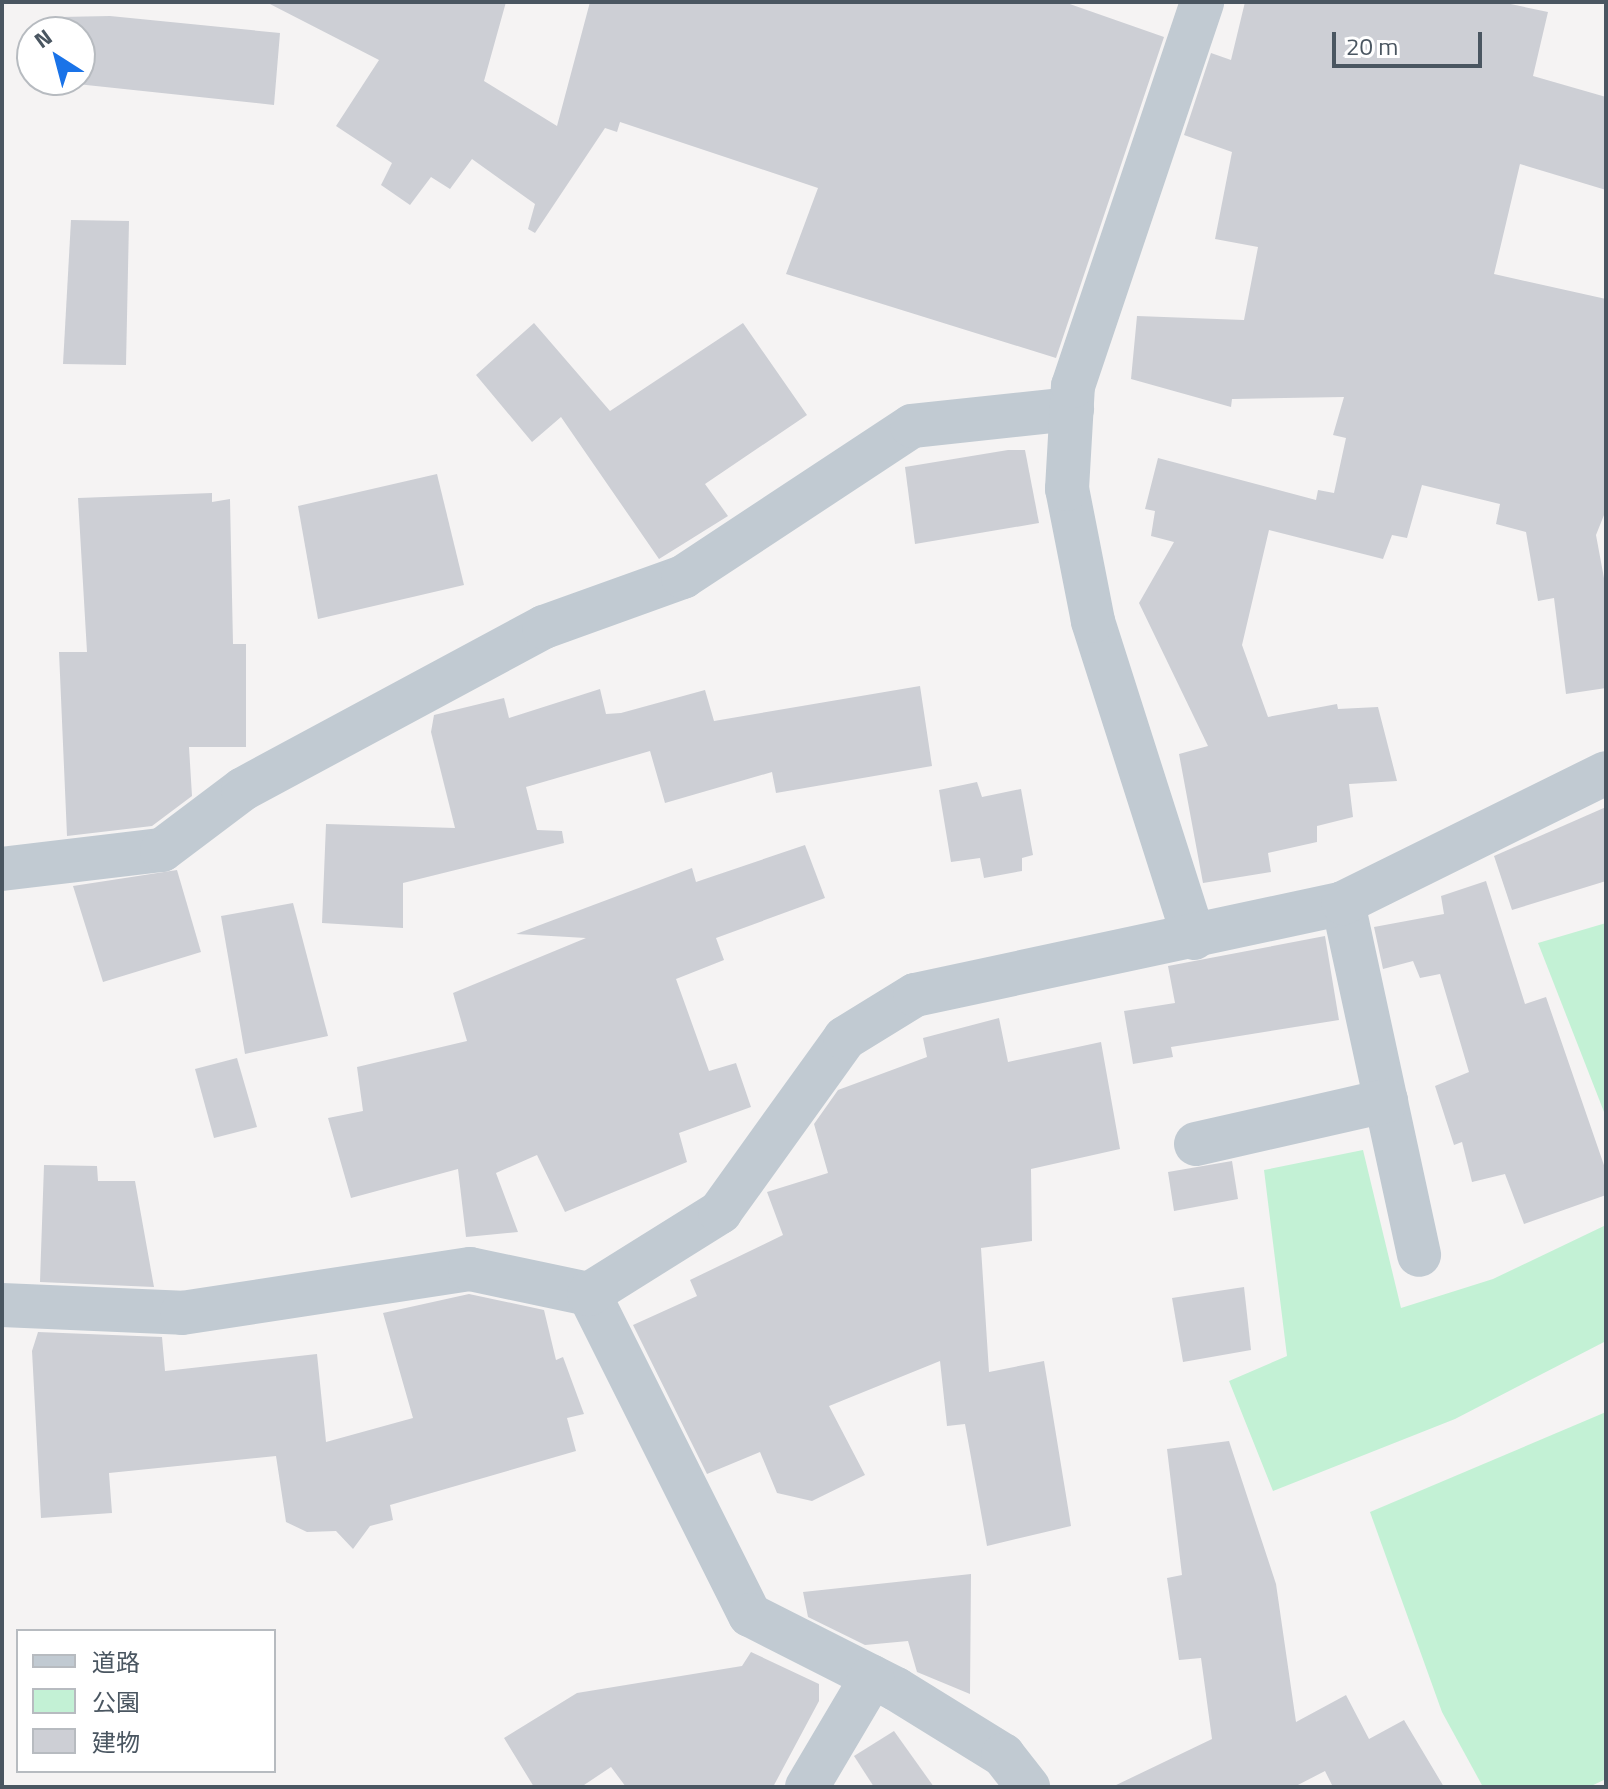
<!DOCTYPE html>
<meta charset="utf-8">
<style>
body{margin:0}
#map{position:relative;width:1608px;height:1789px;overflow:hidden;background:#f5f3f3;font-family:"Titillium Web","Noto Sans JP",sans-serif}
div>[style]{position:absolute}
.green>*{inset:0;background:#c3f1d5}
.building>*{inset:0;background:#cdcfd5}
.minor>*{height:44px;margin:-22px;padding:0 22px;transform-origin:22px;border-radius:22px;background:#c1cad2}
span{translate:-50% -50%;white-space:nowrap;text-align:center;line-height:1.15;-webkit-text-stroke:6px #fff;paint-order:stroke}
.frame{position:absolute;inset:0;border:4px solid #4a5661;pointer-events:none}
.legend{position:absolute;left:16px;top:1629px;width:260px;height:144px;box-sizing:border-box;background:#fff;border:2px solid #b7bbc0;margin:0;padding:10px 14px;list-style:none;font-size:24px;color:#4a5661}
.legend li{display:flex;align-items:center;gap:16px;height:40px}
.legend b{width:40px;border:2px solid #b7bbc0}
.north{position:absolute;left:16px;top:16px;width:80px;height:80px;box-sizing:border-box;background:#fff;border:2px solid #b7bbc0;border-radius:50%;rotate:324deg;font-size:22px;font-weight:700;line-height:32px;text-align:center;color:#4a5661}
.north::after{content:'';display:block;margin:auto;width:28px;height:36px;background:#1a73e8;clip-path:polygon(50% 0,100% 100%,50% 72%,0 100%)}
.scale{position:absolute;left:1332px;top:32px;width:150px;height:36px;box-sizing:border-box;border:4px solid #4a5661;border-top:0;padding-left:10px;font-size:24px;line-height:28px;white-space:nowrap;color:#4a5661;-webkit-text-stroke:6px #fff;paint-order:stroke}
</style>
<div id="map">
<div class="green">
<i style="clip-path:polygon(1606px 923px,1606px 1117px,1538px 943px)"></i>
<i style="clip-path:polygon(1363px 1150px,1401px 1308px,1493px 1279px,1606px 1225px,1606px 1341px,1455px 1419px,1273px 1491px,1229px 1381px,1287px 1356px,1264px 1170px)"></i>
<i style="clip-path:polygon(1606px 1412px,1606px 1779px,1589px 1787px,1483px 1787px,1442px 1712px,1370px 1512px)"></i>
</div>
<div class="building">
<i style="clip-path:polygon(266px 2px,506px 2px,484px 81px,557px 126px,590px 2px,1064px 2px,1164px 37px,1056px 358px,786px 274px,818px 188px,620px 122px,617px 132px,605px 128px,535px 233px,528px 229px,535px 204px,472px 159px,450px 189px,431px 177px,410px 205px,381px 185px,392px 163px,336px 126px,379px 60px)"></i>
<i style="clip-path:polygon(1245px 2px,1501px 2px,1548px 12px,1533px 76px,1606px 97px,1606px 190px,1520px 164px,1494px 274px,1606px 299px,1606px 510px,1596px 535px,1606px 589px,1606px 688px,1566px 694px,1554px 598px,1538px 601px,1526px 532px,1496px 524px,1500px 504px,1422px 485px,1407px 538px,1392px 535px,1383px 559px,1269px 530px,1242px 645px,1268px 717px,1337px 704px,1338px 709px,1378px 707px,1397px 781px,1349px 784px,1353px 817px,1317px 826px,1317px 842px,1268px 853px,1271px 872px,1203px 883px,1179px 754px,1208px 746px,1139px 603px,1174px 542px,1151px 536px,1155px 511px,1145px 509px,1158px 458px,1316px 500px,1318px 490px,1334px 493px,1346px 438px,1333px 435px,1344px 397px,1232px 399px,1231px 407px,1131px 379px,1137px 316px,1244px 320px,1258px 247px,1215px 239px,1232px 152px,1184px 135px,1211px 53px,1231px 60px)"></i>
<i style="clip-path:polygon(110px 16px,280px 33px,274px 105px,58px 82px,80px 80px,80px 32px,59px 32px,60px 17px)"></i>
<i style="clip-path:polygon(71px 220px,129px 221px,126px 365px,63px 364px)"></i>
<i style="clip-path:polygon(534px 323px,610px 411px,743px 323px,807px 415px,705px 484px,728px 516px,659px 559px,561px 417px,532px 442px,476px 375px)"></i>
<i style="clip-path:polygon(1008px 450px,1025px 450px,1039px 523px,915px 544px,905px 467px)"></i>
<i style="clip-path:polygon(437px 474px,464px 585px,318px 619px,298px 506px)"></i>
<i style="clip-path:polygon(212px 493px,212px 502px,230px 499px,233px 644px,246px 644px,246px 747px,189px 747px,192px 796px,152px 826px,67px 836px,59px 652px,87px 652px,78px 498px)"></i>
<i style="clip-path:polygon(920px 686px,932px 766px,776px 793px,772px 772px,665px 803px,650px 751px,526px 787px,537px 830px,562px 831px,564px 843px,403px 883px,403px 928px,322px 923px,326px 824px,455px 828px,431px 732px,434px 715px,504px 698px,509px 718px,600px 689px,606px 714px,621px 713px,705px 690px,714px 721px)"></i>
<i style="clip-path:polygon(977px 782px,982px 797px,1021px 789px,1033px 855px,1022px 858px,1022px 871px,984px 878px,980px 858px,951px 862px,939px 790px)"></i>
<i style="clip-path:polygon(1606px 807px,1606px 881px,1512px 910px,1494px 856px)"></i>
<i style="clip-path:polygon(805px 845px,825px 898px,716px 938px,724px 960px,676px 979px,709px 1071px,736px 1063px,751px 1107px,679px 1133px,687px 1162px,565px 1212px,537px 1155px,496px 1173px,518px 1232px,466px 1237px,458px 1169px,351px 1198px,328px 1118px,363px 1111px,357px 1067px,467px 1041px,453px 993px,586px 938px,516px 934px,692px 868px,696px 882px)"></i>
<i style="clip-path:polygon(177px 870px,201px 952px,103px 982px,73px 886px)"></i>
<i style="clip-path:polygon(1486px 881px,1525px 1004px,1546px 997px,1606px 1171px,1606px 1195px,1524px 1224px,1505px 1174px,1472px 1182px,1462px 1142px,1454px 1145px,1435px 1086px,1469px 1072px,1440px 974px,1420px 978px,1413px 961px,1383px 969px,1374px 927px,1444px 914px,1441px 896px)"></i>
<i style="clip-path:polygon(293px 903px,328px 1036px,245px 1054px,221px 916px)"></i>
<i style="clip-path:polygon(1325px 936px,1339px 1020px,1171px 1047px,1173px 1057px,1133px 1064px,1124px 1011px,1175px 1003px,1168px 966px)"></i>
<i style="clip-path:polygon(999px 1018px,1008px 1062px,1101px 1042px,1120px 1149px,1031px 1169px,1032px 1241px,981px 1248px,989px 1372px,1044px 1361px,1071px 1526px,987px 1546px,965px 1424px,947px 1426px,940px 1361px,829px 1406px,865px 1475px,812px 1501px,777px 1493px,760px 1452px,707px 1474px,633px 1325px,697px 1296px,690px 1280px,783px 1235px,767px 1192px,828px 1173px,814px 1124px,838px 1090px,927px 1057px,923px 1038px)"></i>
<i style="clip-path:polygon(237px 1058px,257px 1127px,214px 1138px,195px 1069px)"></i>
<i style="clip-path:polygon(1232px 1161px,1238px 1199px,1174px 1211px,1168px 1172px)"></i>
<i style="clip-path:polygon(44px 1165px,97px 1166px,98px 1181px,135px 1181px,154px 1287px,40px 1282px)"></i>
<i style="clip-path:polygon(1244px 1287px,1251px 1350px,1183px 1362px,1172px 1298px)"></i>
<i style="clip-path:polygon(469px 1294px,544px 1310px,556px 1360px,563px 1357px,584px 1414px,567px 1418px,576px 1451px,390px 1505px,393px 1520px,370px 1526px,353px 1549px,336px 1531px,307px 1532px,286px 1522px,276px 1456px,109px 1473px,112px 1513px,41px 1518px,32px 1351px,38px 1332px,162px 1337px,165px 1371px,317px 1354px,326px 1442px,413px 1418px,383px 1313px)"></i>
<i style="clip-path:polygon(1229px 1441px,1276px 1584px,1296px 1722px,1346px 1695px,1369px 1739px,1404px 1720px,1444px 1787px,1333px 1787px,1325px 1771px,1294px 1787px,1112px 1787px,1212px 1739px,1201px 1658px,1179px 1660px,1167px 1578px,1182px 1575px,1167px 1449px)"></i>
<i style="clip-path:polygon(971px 1574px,970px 1694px,917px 1672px,908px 1641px,865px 1645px,808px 1617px,803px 1592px)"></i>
<i style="clip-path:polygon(751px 1652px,819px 1684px,819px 1701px,773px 1787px,626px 1787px,611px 1767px,581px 1787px,534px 1787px,504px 1738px,577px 1693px,742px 1666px)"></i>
<i style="clip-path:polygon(894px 1731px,934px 1787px,874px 1787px,854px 1756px)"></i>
</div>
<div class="minor">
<i style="left:2px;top:869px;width:161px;rotate:-6.8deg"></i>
<i style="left:162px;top:850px;width:101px;rotate:-37deg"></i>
<i style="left:243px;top:789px;width:342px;rotate:-28.3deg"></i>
<i style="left:544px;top:627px;width:148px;rotate:-19.8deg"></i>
<i style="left:683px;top:577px;width:274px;rotate:-33.4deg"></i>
<i style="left:912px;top:426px;width:161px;rotate:-6.1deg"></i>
<i style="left:1343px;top:903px;width:360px;rotate:77.8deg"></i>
<i style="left:1194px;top:938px;width:333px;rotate:-107.7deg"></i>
<i style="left:1093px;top:621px;width:135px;rotate:-101.1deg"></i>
<i style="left:1067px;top:489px;width:103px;rotate:-86.7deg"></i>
<i style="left:1073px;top:386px;width:405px;rotate:-71.4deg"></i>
<i style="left:1196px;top:1144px;width:195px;rotate:-12.8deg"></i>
<i style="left:589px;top:1294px;width:359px;rotate:63.4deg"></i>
<i style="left:750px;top:1615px;width:164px;rotate:26.9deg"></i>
<i style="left:896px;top:1689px;width:126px;rotate:31.7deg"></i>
<i style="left:1003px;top:1755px;width:41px;rotate:52deg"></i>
<i style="left:2px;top:1305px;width:180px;rotate:2.5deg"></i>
<i style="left:182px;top:1313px;width:291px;rotate:-8.7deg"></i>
<i style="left:470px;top:1269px;width:122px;rotate:11.9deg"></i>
<i style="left:589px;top:1294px;width:155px;rotate:-32deg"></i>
<i style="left:720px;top:1212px;width:214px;rotate:-54.3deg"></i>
<i style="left:845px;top:1038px;width:82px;rotate:-31.6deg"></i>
<i style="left:915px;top:995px;width:438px;rotate:-12.1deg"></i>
<i style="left:1343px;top:903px;width:293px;rotate:-26.3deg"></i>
<i style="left:807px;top:1787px;width:128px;rotate:-59.4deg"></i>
</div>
<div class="frame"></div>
<ul class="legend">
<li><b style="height:10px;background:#c1cad2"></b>道路</li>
<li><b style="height:22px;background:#c3f1d5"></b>公園</li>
<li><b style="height:22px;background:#cdcfd5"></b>建物</li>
</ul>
<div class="north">N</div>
<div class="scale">20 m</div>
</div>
